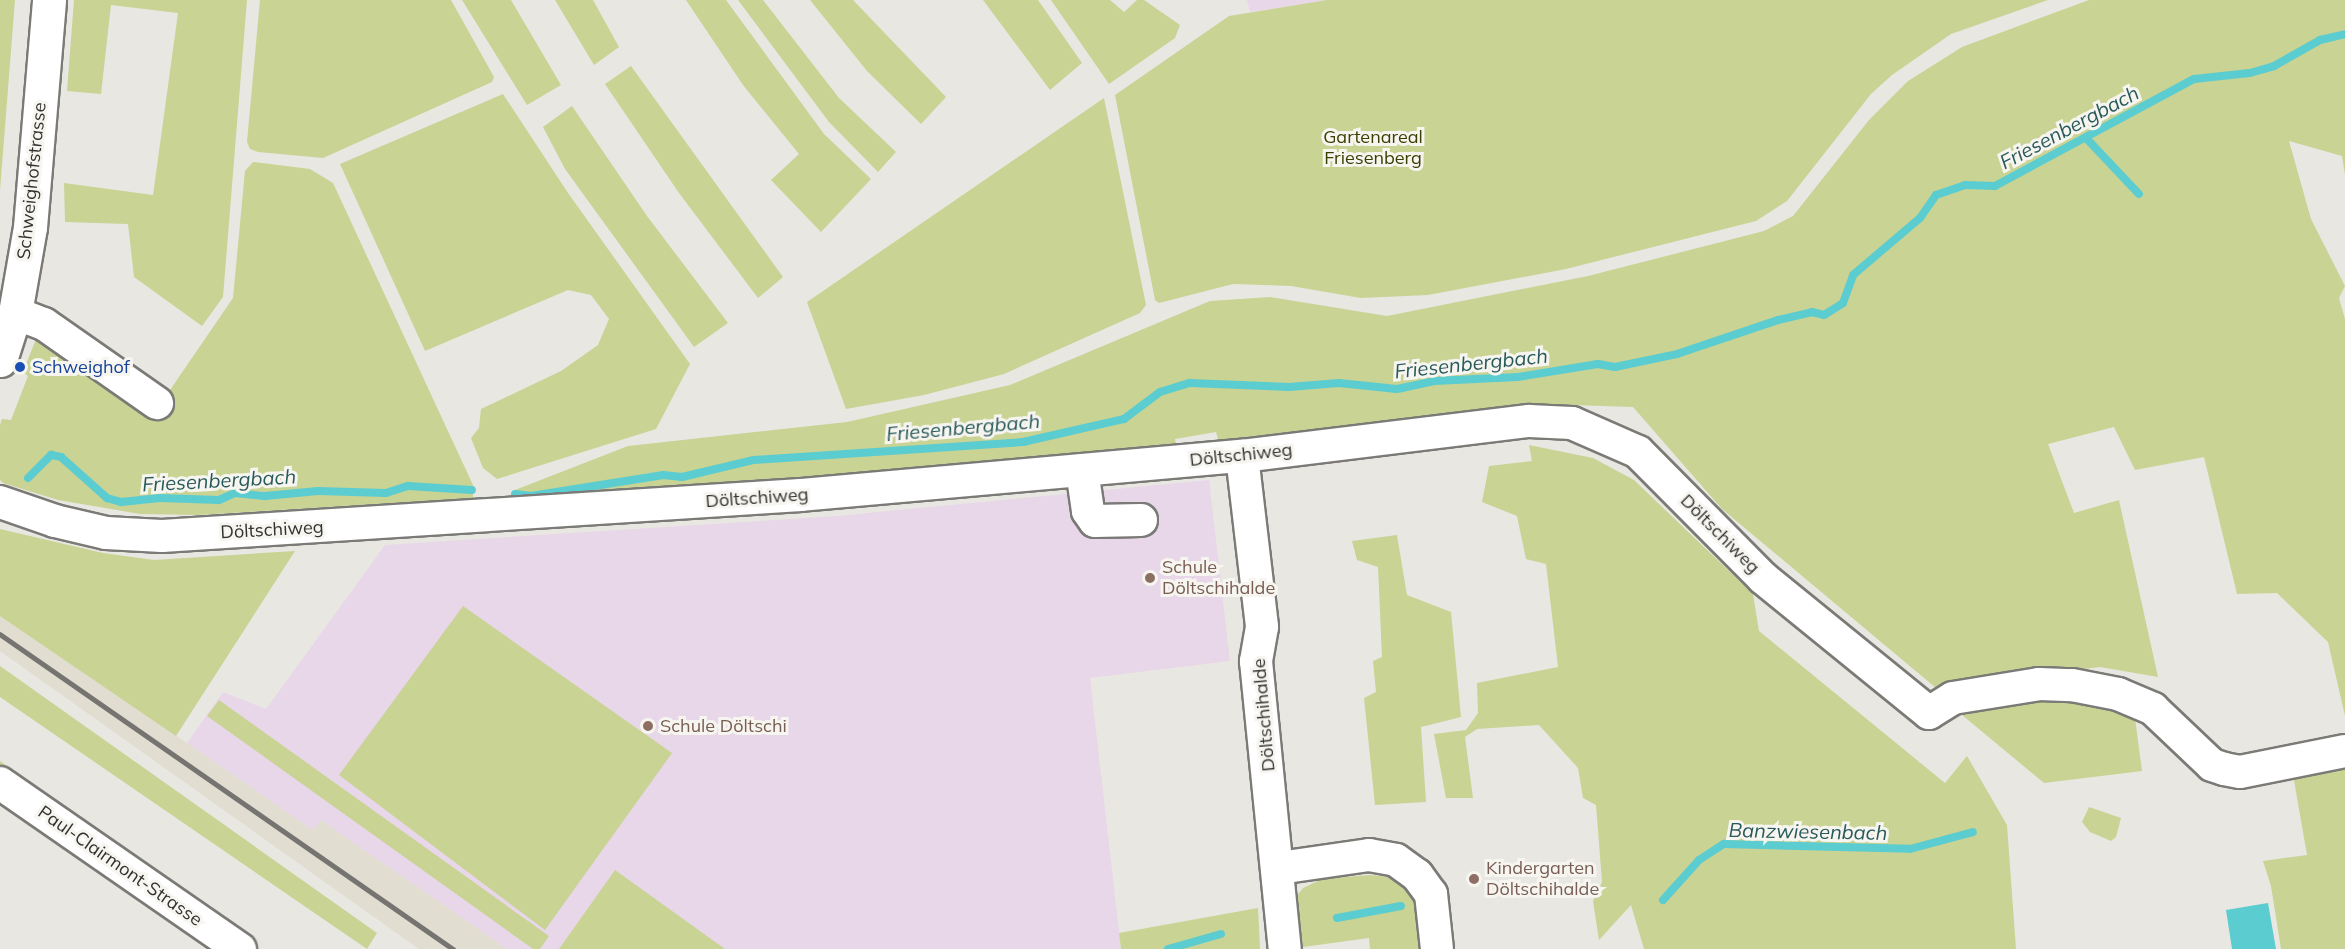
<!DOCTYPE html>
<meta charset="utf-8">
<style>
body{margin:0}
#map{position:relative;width:2345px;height:949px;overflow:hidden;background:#e9e7e2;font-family:Mulish,sans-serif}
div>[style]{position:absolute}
.built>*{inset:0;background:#e2ddd1}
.education>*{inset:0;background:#e8d7e9}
.green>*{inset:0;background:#c9d394}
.water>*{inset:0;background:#5bccd0}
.stream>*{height:8px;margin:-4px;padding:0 4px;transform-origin:4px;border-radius:4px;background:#5bccd0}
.roads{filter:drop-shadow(2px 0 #7c7a76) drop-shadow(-2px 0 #7c7a76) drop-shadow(0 2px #7c7a76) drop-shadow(0 -2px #7c7a76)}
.minor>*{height:32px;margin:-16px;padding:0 16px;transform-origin:16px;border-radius:16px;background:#fff}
.major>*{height:33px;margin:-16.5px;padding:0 16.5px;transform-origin:16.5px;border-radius:16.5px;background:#fff}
.rail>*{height:4.5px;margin:-2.25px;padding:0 2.25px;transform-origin:2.25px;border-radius:2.25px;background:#767471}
.dots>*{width:16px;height:16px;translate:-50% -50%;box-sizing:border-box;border:3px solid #f7f5f0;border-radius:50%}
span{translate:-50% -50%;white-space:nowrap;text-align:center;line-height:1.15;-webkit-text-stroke:6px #f7f5f0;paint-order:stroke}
.park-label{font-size:18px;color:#3a4001}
.street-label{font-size:18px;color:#32312f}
.transit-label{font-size:18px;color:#164399}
.left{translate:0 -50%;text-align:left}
.education-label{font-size:18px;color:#785e54}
.water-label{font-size:20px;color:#295a5b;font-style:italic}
</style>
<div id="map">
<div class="built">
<i style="clip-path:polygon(0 614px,313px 830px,320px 819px,507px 949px,419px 949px,0 651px)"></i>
</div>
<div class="education">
<i style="clip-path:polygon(1247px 0,1327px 0,1250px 12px)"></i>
<i style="clip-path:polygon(1209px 480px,1230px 661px,1090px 678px,1121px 949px,507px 949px,321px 820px,313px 830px,187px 743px,223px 692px,266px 709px,385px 545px,836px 516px)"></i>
</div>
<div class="green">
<i style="clip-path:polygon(0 0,15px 0,0 190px)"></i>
<i style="clip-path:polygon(74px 0,247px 0,223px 297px,202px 326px,134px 277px,128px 224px,65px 222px,64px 183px,153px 195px,178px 13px,111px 5px,101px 94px,67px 91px)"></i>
<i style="clip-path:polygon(260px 0,451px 0,494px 77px,492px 82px,323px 158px,258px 152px,250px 149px,247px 142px)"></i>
<i style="clip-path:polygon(462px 0,511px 0,561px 85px,527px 105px)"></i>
<i style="clip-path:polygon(555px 0,593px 0,619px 47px,594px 65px)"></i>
<i style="clip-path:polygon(686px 0,726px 0,824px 134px,871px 179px,821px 232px,771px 180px,799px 154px,743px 85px)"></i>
<i style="clip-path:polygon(738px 0,763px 0,839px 98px,896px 152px,878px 172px,829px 122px)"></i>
<i style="clip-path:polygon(810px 0,853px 0,946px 97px,921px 124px,867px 71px)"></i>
<i style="clip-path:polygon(983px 0,1038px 0,1082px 63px,1050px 90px)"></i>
<i style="clip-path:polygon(1051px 0,1110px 0,1124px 12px,1137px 0,1144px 0,1180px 25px,1175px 38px,1109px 84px)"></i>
<i style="clip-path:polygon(1327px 0,2048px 0,1951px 34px,1892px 75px,1871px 94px,1787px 201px,1756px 221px,1566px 269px,1428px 295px,1361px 298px,1291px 286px,1233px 284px,1159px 303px,1155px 300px,1115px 95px,1229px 16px)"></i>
<i style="clip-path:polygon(2089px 0,2345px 0,2345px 175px,2342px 156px,2289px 141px,2311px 219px,2345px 286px,2339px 298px,2345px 319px,2345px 716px,2328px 642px,2277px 593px,2237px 594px,2204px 457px,2135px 470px,2114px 427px,2048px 444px,2074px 513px,2119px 500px,2158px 677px,2100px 667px,1936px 688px,1722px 509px,1633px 407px,1540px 404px,1535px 408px,1219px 443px,1216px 432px,1175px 439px,1177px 448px,1077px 458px,515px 503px,515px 490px,628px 446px,847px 422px,1010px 385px,1210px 301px,1270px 297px,1387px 316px,1588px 276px,1764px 231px,1793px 216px,1869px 120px,1908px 81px,1962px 47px)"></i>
<i style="clip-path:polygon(631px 66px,783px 277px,758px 298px,679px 193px,605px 84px)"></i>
<i style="clip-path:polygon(503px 94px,568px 193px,690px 364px,656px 429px,497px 479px,483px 468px,471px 438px,479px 428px,481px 409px,561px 371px,598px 345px,609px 319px,591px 295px,568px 290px,425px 351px,340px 164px)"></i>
<i style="clip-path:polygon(1104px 98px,1146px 305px,1140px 313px,1004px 374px,924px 395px,846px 409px,807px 302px)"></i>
<i style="clip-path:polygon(572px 106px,647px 216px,728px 323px,694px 347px,565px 169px,543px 127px)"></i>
<i style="clip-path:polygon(253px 162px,310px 169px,333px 183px,473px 485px,473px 498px,198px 515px,140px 514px,58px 500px,3px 483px,0 480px,0 425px,2px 419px,11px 420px,28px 376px,23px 372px,38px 334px,157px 409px,233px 298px,245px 171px)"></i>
<i style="clip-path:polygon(1529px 445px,1593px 458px,1634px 480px,1753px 594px,1759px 631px,1945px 783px,1967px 756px,2007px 825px,2016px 949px,1644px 949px,1631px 905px,1599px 940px,1593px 901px,1602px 882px,1596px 805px,1583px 798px,1578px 768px,1539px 725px,1477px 729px,1465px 737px,1473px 798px,1446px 798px,1434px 734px,1466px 730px,1478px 713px,1477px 683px,1558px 667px,1546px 564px,1526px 559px,1517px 516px,1482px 502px,1489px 466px,1532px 461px)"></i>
<i style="clip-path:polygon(0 529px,103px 553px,154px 560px,295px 551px,176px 736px,0 616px)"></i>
<i style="clip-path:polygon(1397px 535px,1407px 595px,1451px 612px,1461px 717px,1421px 727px,1426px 802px,1375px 805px,1364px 698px,1376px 692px,1373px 661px,1382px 657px,1378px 567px,1357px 560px,1352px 541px)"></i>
<i style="clip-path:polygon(463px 606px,672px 753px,545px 930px,339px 775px)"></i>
<i style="clip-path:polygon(0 666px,377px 933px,367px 949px,0 697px)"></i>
<i style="clip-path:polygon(2044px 692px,2134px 711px,2142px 771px,2044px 783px,1950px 705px)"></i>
<i style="clip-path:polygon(219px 700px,549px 936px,540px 949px,533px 949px,207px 716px)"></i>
<i style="clip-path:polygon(2345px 759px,2345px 949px,2281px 949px,2271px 886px,2263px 861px,2307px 855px,2292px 769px)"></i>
<i style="clip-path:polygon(0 761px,270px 949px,0 765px)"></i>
<i style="clip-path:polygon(2089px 807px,2121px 818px,2116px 837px,2111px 841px,2090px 832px,2082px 822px)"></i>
<i style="clip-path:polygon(615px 870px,725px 949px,559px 949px)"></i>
<i style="clip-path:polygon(1370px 875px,1389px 877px,1407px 890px,1418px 911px,1422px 949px,1370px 949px,1369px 938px,1303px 947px,1297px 896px,1303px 888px,1322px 879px)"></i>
<i style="clip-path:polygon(1258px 908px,1260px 949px,1121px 949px,1119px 933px)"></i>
</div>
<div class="water">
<i style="clip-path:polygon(2268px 903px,2276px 949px,2232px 949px,2226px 910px)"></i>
</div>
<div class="stream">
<i style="left:2086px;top:138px;width:77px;rotate:46.6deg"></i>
<i style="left:28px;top:478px;width:33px;rotate:-45deg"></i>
<i style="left:51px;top:455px;width:10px;rotate:11deg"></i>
<i style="left:61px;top:457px;width:62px;rotate:41.7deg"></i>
<i style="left:107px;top:498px;width:15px;rotate:16deg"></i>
<i style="left:121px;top:502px;width:39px;rotate:-6deg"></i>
<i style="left:160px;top:498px;width:59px;rotate:1.9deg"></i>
<i style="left:219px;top:500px;width:17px;rotate:-24deg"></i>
<i style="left:235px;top:493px;width:30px;rotate:6deg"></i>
<i style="left:265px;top:496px;width:53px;rotate:-5.4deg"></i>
<i style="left:318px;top:491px;width:68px;rotate:1.7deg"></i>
<i style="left:386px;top:493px;width:23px;rotate:-18deg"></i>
<i style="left:408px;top:486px;width:64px;rotate:3.6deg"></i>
<i style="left:515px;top:494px;width:16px;rotate:7deg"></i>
<i style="left:531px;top:496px;width:134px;rotate:-9deg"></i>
<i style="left:663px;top:475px;width:19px;rotate:6deg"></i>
<i style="left:682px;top:477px;width:74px;rotate:-13.3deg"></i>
<i style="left:754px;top:460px;width:270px;rotate:-3.8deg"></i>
<i style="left:1023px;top:442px;width:104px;rotate:-12.8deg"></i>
<i style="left:1124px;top:419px;width:45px;rotate:-36.9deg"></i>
<i style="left:1160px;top:392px;width:31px;rotate:-17deg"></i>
<i style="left:1190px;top:383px;width:99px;rotate:2.3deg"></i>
<i style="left:1289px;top:387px;width:50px;rotate:-4.6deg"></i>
<i style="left:1339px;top:383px;width:58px;rotate:5.9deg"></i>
<i style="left:1397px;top:389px;width:38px;rotate:-12deg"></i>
<i style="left:1434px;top:381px;width:84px;rotate:-2.7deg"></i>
<i style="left:1518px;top:377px;width:81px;rotate:-9.2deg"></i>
<i style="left:1598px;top:364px;width:17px;rotate:10deg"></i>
<i style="left:1615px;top:367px;width:63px;rotate:-11.8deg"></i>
<i style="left:1677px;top:354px;width:107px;rotate:-18.6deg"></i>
<i style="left:1778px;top:320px;width:35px;rotate:-13deg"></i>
<i style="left:1812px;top:312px;width:12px;rotate:14deg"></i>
<i style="left:1824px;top:315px;width:22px;rotate:-32deg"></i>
<i style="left:1843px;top:303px;width:30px;rotate:-70deg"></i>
<i style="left:1853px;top:275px;width:88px;rotate:-40.4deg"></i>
<i style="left:1920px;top:218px;width:28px;rotate:-55deg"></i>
<i style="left:1936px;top:195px;width:31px;rotate:-19deg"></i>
<i style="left:1965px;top:185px;width:30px;rotate:2deg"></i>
<i style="left:1995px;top:186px;width:226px;rotate:-28.3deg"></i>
<i style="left:2194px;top:79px;width:56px;rotate:-6.1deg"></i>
<i style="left:2250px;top:73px;width:25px;rotate:-16deg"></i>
<i style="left:2274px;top:66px;width:53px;rotate:-29.5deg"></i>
<i style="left:2320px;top:40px;width:26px;rotate:-13deg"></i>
<i style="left:1663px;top:900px;width:54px;rotate:-48deg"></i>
<i style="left:1699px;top:860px;width:30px;rotate:-33deg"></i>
<i style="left:1724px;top:844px;width:186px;rotate:1.5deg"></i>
<i style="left:1910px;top:849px;width:65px;rotate:-15.1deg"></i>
<i style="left:1337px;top:918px;width:65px;rotate:-10.6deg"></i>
<i style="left:1168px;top:949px;width:55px;rotate:-15.8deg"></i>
</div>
<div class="roads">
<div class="minor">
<i style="left:15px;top:313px;width:31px;rotate:21deg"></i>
<i style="left:44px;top:324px;width:138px;rotate:35deg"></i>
<i style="left:1242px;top:456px;width:172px;rotate:83.3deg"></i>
<i style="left:1262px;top:627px;width:35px;rotate:100deg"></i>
<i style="left:1256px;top:661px;width:289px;rotate:84.3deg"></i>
<i style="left:1082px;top:470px;width:41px;rotate:81.7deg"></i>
<i style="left:1088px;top:511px;width:12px;rotate:55deg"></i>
<i style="left:1095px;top:521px;width:46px;rotate:-1.2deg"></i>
<i style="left:0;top:502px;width:58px;rotate:19.1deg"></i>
<i style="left:55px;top:521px;width:52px;rotate:13.2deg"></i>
<i style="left:106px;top:533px;width:56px;rotate:3.1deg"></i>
<i style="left:162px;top:536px;width:640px;rotate:-3.67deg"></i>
<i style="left:801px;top:495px;width:443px;rotate:-5.1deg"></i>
<i style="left:1242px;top:456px;width:289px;rotate:-7deg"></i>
<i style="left:1529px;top:421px;width:43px;rotate:2.7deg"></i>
<i style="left:1572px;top:423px;width:72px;rotate:23.7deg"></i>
<i style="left:1638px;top:452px;width:177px;rotate:45.2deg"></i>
<i style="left:1763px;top:578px;width:214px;rotate:39.1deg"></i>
<i style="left:1929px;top:713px;width:28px;rotate:-32deg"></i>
<i style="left:1953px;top:698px;width:87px;rotate:-9.2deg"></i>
<i style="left:2039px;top:684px;width:33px;rotate:2deg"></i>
<i style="left:2072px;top:685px;width:47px;rotate:11.1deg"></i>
<i style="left:2118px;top:694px;width:38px;rotate:23deg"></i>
<i style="left:2153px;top:709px;width:81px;rotate:43.5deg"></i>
<i style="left:2212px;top:765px;width:13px;rotate:18deg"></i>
<i style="left:2224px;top:769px;width:16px;rotate:11deg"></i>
<i style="left:2240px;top:772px;width:107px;rotate:-11.3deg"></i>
<i style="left:0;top:783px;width:292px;rotate:34.7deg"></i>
<i style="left:1279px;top:868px;width:91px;rotate:-8.2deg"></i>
<i style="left:1369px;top:855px;width:27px;rotate:10deg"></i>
<i style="left:1396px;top:860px;width:26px;rotate:36deg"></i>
<i style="left:1417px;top:875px;width:24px;rotate:54deg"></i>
<i style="left:1431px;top:894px;width:55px;rotate:83.8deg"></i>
</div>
<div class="major">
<i style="left:0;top:360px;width:49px;rotate:-72.3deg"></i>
<i style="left:15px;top:313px;width:87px;rotate:-80.1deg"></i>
<i style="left:30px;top:227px;width:228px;rotate:-85.2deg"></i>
</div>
</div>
<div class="rail">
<i style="left:0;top:634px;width:552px;rotate:34.81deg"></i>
</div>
<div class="dots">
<i style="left:20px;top:367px;background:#1a4fb4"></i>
<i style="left:1150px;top:578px;background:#8d6e63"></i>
<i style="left:648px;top:726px;background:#8d6e63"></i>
<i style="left:1474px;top:879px;background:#8d6e63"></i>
</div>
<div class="park-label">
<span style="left:1373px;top:148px">Gartenareal<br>Friesenberg</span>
</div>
<div class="street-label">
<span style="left:32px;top:181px;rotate:-84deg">Schweighofstrasse</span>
<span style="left:1241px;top:455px;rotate:-6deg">Döltschiweg</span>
<span style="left:757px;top:498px;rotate:-4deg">Döltschiweg</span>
<span style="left:272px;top:530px;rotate:-3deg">Döltschiweg</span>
<span style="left:1720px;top:534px;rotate:45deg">Döltschiweg</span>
<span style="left:1264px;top:715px;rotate:-95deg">Döltschihalde</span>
<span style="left:120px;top:866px;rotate:35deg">Paul-Clairmont-Strasse</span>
</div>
<div class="transit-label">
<span class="left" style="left:32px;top:367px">Schweighof</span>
</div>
<div class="education-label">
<span class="left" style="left:1162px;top:578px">Schule<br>Döltschihalde</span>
<span class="left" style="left:660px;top:726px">Schule Döltschi</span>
<span class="left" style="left:1486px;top:879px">Kindergarten<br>Döltschihalde</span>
</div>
<div class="water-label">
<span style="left:2069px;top:127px;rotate:-28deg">Friesenbergbach</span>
<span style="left:1471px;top:363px;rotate:-6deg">Friesenbergbach</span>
<span style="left:963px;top:427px;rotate:-5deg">Friesenbergbach</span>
<span style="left:219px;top:480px;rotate:-3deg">Friesenbergbach</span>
<span style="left:1808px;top:831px;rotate:1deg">Banzwiesenbach</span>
</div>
</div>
